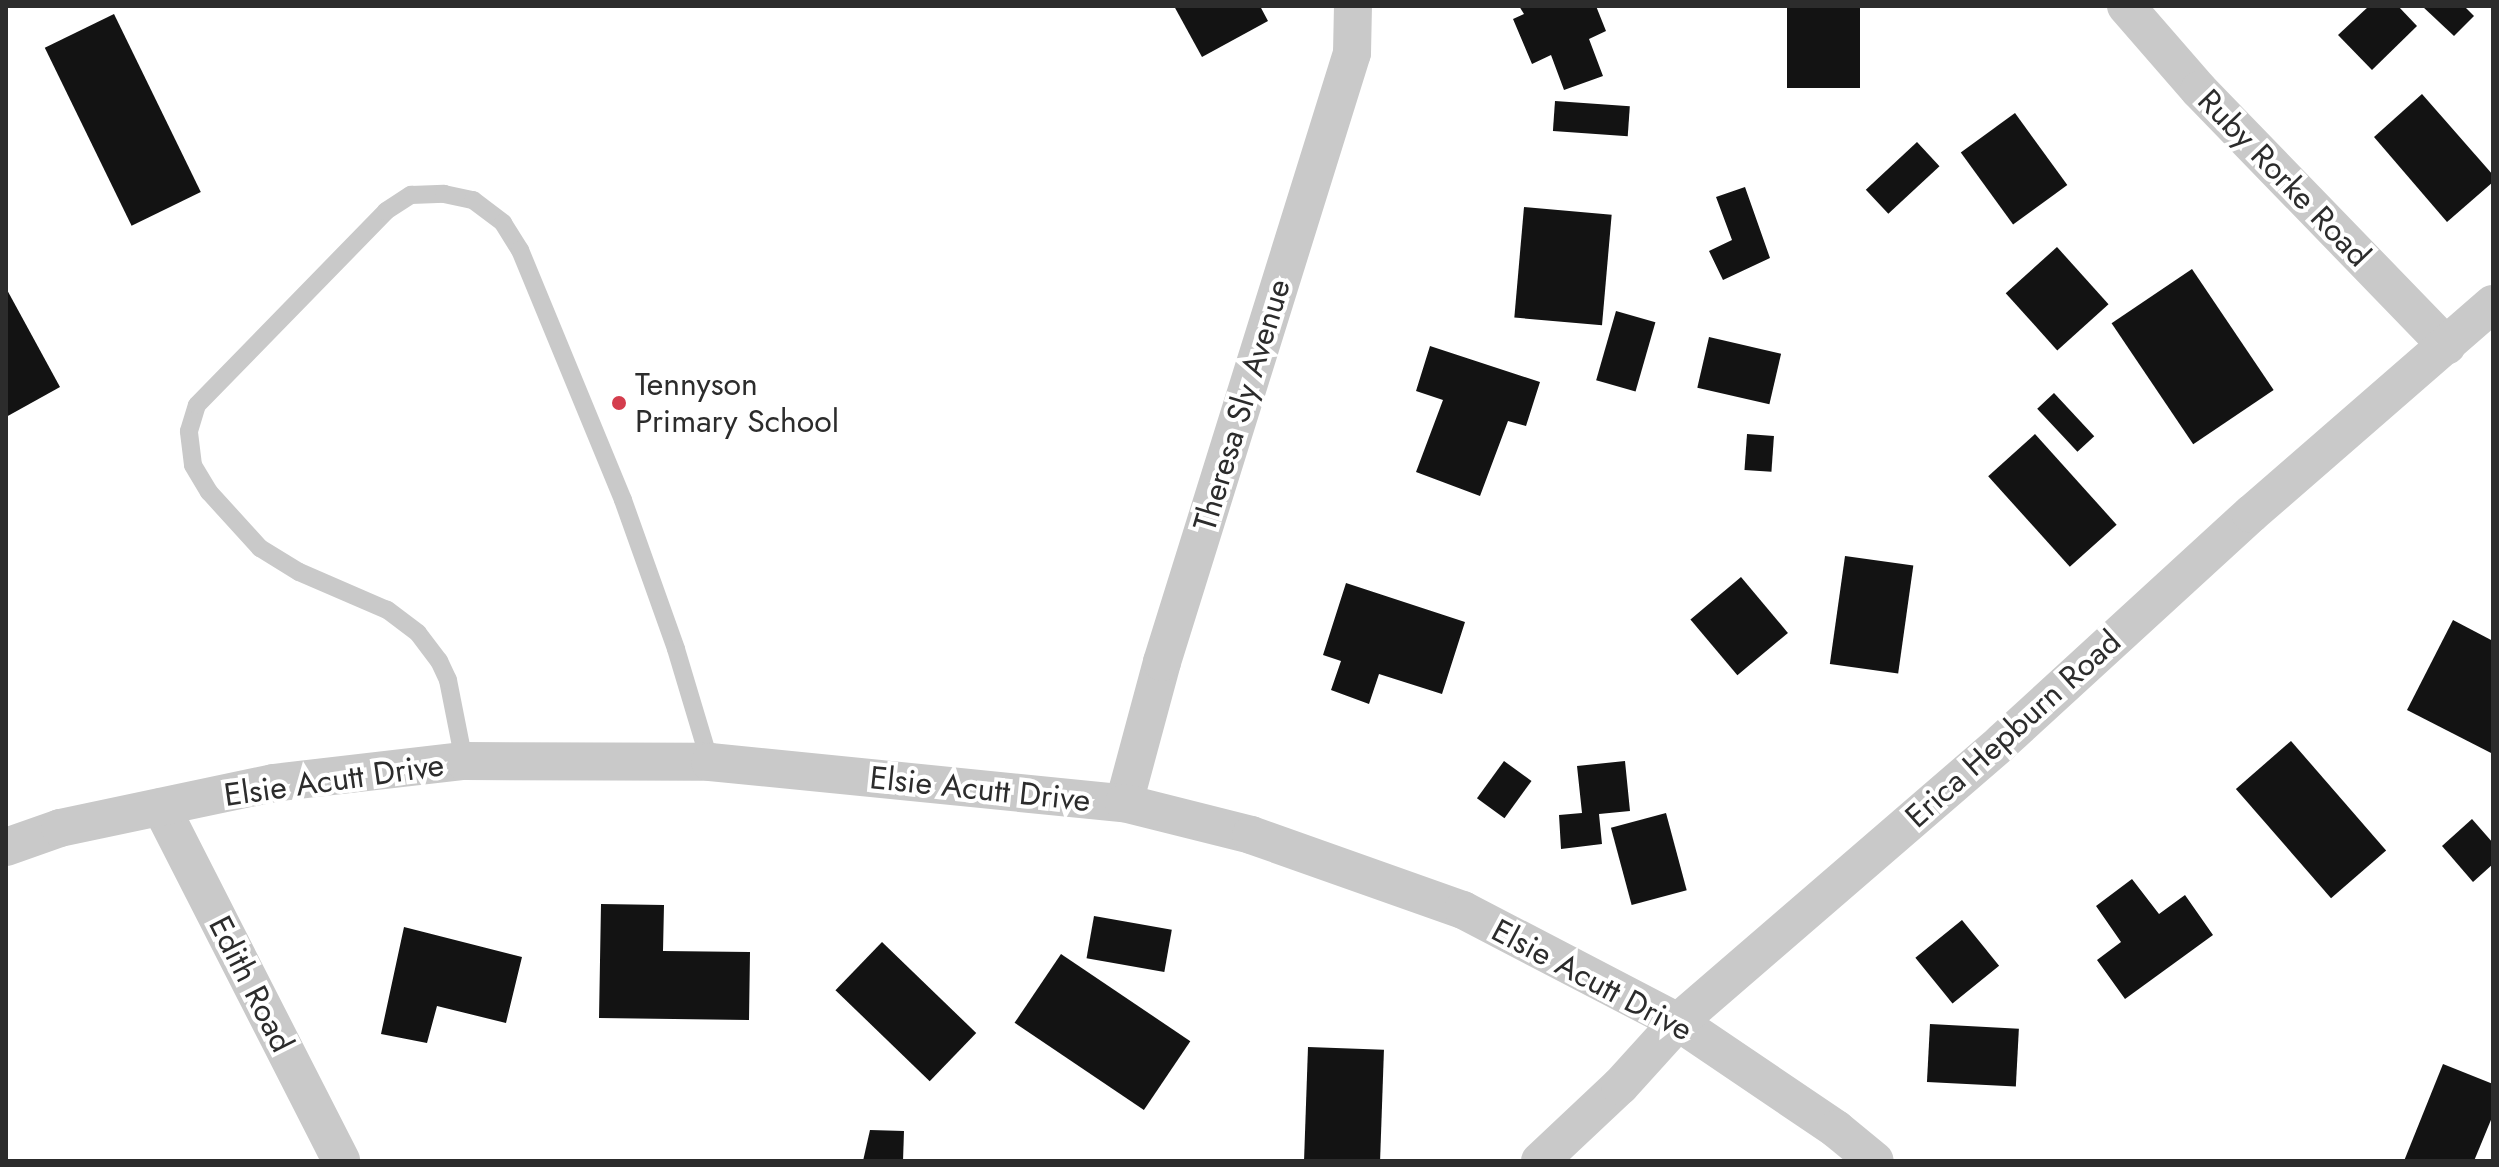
<!DOCTYPE html>
<style>
body{margin:0}
#map{position:relative;width:2499px;height:1167px;overflow:hidden;background:#fff;font-family:Jost,sans-serif}
div>[style]{position:absolute}
[style*='--x']{left:calc(var(--x)*1px);top:calc(var(--y)*1px);width:calc(var(--w)*1px);rotate:calc(var(--a)*1deg)}
.building>*{inset:0;background:#131313;transform-origin:0 0}
.service>*{height:18px;margin:-9px;padding:0 9px;transform-origin:9px;border-radius:9px;background:#c9c9c9}
.minor>*{height:38px;margin:-19px;padding:0 19px;transform-origin:19px;border-radius:19px;background:#c9c9c9}
.dots>*{width:22px;height:22px;translate:-50% -50%;box-sizing:border-box;border:4px solid #fff;border-radius:50%}
span{translate:-50% -50%;white-space:nowrap;text-align:center;line-height:1.15;-webkit-text-stroke:8px #fff;paint-order:stroke}
.street-label{font-size:32px;color:#2c2c2c}
.poi-label{font-size:32px;color:#2c2c2c}
.left{translate:0 -50%;text-align:left}
.frame{position:absolute;inset:0;border:8px solid #2c2c2c;pointer-events:none}
</style>
<div id="map">
<div class="building">
<i style="clip-path:polygon(1174px 6px,1260px 6px,1268px 21px,1202px 57px)"></i>
<i style="clip-path:polygon(1519px 6px,1596px 6px,1606px 31px,1589px 39px,1603px 76px,1564px 90px,1551px 55px,1532px 64px,1513px 19px,1524px 14px)"></i>
<i style="left:1787px;top:6px;width:73px;height:82px"></i>
<i style="clip-path:polygon(2369px 6px,2398px 6px,2417px 26px,2372px 70px,2338px 35px)"></i>
<i style="clip-path:polygon(2422px 6px,2464px 6px,2474px 16px,2454px 36px)"></i>
<i style="left:114px;top:14px;width:198px;height:77px;rotate:64deg"></i>
<i style="clip-path:polygon(2422px 94px,2493px 175px,2493px 182px,2447px 222px,2374px 137px)"></i>
<i style="left:1555px;top:101px;width:75px;height:30px;rotate:4deg"></i>
<i style="left:2015px;top:113px;width:89px;height:67px;rotate:54deg"></i>
<i style="left:1917px;top:142px;width:33px;height:70px;rotate:47deg"></i>
<i style="clip-path:polygon(1745px 187px,1770px 258px,1723px 280px,1709px 251px,1732px 240px,1716px 197px)"></i>
<i style="left:1524px;top:207px;width:88px;height:111px;rotate:5deg"></i>
<i style="left:2057px;top:247px;width:77px;height:69px;rotate:48deg"></i>
<i style="left:2192px;top:269px;width:146px;height:97px;rotate:56deg"></i>
<i style="clip-path:polygon(6px 288px,60px 387px,6px 417px)"></i>
<i style="left:1616px;top:311px;width:41px;height:72px;rotate:16deg"></i>
<i style="left:1709px;top:337px;width:74px;height:52px;rotate:13deg"></i>
<i style="clip-path:polygon(1430px 346px,1540px 382px,1526px 426px,1508px 421px,1480px 496px,1416px 472px,1443px 400px,1416px 391px)"></i>
<i style="left:2054px;top:393px;width:59px;height:23px;rotate:47deg"></i>
<i style="left:1747px;top:434px;width:27px;height:36px;rotate:4deg"></i>
<i style="left:2035px;top:434px;width:122px;height:63px;rotate:48deg"></i>
<i style="left:1845px;top:556px;width:69px;height:109px;rotate:8deg"></i>
<i style="left:1741px;top:577px;width:73px;height:66px;rotate:50deg"></i>
<i style="clip-path:polygon(1346px 583px,1465px 622px,1442px 694px,1379px 674px,1369px 704px,1331px 690px,1341px 661px,1323px 655px)"></i>
<i style="clip-path:polygon(2453px 620px,2493px 641px,2493px 754px,2407px 710px)"></i>
<i style="left:2291px;top:741px;width:145px;height:73px;rotate:49deg"></i>
<i style="left:1504px;top:761px;width:34px;height:46px;rotate:36deg"></i>
<i style="clip-path:polygon(1625px 761px,1630px 811px,1599px 814px,1602px 844px,1561px 849px,1559px 815px,1582px 813px,1577px 766px)"></i>
<i style="left:1666px;top:813px;width:80px;height:57px;rotate:75deg"></i>
<i style="clip-path:polygon(2472px 819px,2493px 843px,2493px 864px,2473px 882px,2442px 846px)"></i>
<i style="clip-path:polygon(2132px 879px,2159px 914px,2185px 895px,2213px 935px,2125px 999px,2097px 960px,2121px 942px,2096px 906px)"></i>
<i style="clip-path:polygon(601px 904px,664px 905px,663px 951px,750px 952px,749px 1020px,599px 1018px)"></i>
<i style="left:1094px;top:916px;width:79px;height:43px;rotate:10deg"></i>
<i style="left:1962px;top:920px;width:59px;height:60px;rotate:51deg"></i>
<i style="clip-path:polygon(404px 927px,522px 957px,506px 1023px,437px 1006px,427px 1043px,381px 1034px)"></i>
<i style="left:882px;top:942px;width:131px;height:67px;rotate:44deg"></i>
<i style="left:1061px;top:954px;width:156px;height:83px;rotate:34deg"></i>
<i style="left:1930px;top:1024px;width:89px;height:58px;rotate:3deg"></i>
<i style="left:1308px;top:1047px;width:76px;height:114px;rotate:2deg"></i>
<i style="clip-path:polygon(2443px 1064px,2493px 1084px,2493px 1115px,2474px 1161px,2404px 1161px)"></i>
<i style="clip-path:polygon(870px 1130px,904px 1131px,903px 1161px,863px 1161px)"></i>
</div>
<div class="service">
<i style="--x:464;--y:761;--w:83;--a:-101.2"></i>
<i style="--x:448;--y:680;--w:21;--a:-115"></i>
<i style="--x:439;--y:661;--w:35;--a:-127"></i>
<i style="--x:418;--y:633;--w:39;--a:-143"></i>
<i style="--x:387;--y:610;--w:96;--a:-156.6"></i>
<i style="--x:299;--y:572;--w:46;--a:-148.4"></i>
<i style="--x:260;--y:548;--w:76;--a:-132.3"></i>
<i style="--x:209;--y:492;--w:31;--a:-121"></i>
<i style="--x:193;--y:465;--w:34;--a:-97"></i>
<i style="--x:189;--y:431;--w:27;--a:-73"></i>
<i style="--x:197;--y:405;--w:271;--a:-45.7"></i>
<i style="--x:386;--y:211;--w:30;--a:-33"></i>
<i style="--x:411;--y:195;--w:33;--a:-2"></i>
<i style="--x:444;--y:194;--w:30;--a:12"></i>
<i style="--x:473;--y:200;--w:38;--a:37"></i>
<i style="--x:503;--y:223;--w:32;--a:58"></i>
<i style="--x:520;--y:250;--w:270;--a:67.6"></i>
<i style="--x:623;--y:500;--w:158;--a:70.4"></i>
<i style="--x:676;--y:649;--w:118;--a:73.3"></i>
</div>
<div class="minor">
<i style="--x:2126;--y:6;--w:111;--a:49"></i>
<i style="--x:2199;--y:90;--w:356;--a:45.9"></i>
<i style="--x:1124;--y:803;--w:146;--a:-74.9"></i>
<i style="--x:1162;--y:662;--w:638;--a:-72.67"></i>
<i style="--x:1352;--y:53;--w:47;--a:-88.8"></i>
<i style="--x:161;--y:807;--w:397;--a:63"></i>
<i style="--x:6;--y:847;--w:57;--a:-19.4"></i>
<i style="--x:60;--y:828;--w:218;--a:-11.9"></i>
<i style="--x:273;--y:783;--w:192;--a:-6.6"></i>
<i style="--x:464;--y:761;--w:246;--a:0.2"></i>
<i style="--x:710;--y:762;--w:416;--a:5.7"></i>
<i style="--x:1124;--y:803;--w:131;--a:14.1"></i>
<i style="--x:1251;--y:835;--w:225;--a:19.5"></i>
<i style="--x:1463;--y:910;--w:242;--a:27.5"></i>
<i style="--x:1678;--y:1022;--w:191;--a:34.1"></i>
<i style="--x:1836;--y:1129;--w:50;--a:39.4"></i>
<i style="--x:1540;--y:1161;--w:110;--a:-43.2"></i>
<i style="--x:1620;--y:1086;--w:86;--a:-47.8"></i>
<i style="--x:1678;--y:1022;--w:428;--a:-40.8"></i>
<i style="--x:2002;--y:742;--w:338;--a:-42.5"></i>
<i style="--x:2251;--y:514;--w:320;--a:-41"></i>
</div>
<div class="dots">
<i style="left:619px;top:403px;background:#d43d4d"></i>
</div>
<div class="street-label">
<span style="left:2284px;top:178px;rotate:46deg">Ruby Rorke Road</span>
<span style="left:1242px;top:405px;rotate:-73deg">Theresa Sly Avenue</span>
<span style="left:2013px;top:729px;rotate:-42deg">Erica Hepburn Road</span>
<span style="left:334px;top:780px;rotate:-8deg">Elsie Acutt Drive</span>
<span style="left:980px;top:789px;rotate:6deg">Elsie Acutt Drive</span>
<span style="left:1592px;top:980px;rotate:28deg">Elsie Acutt Drive</span>
<span style="left:251px;top:984px;rotate:63deg">Edith Road</span>
</div>
<div class="poi-label">
<span class="left" style="left:635px;top:403px">Tennyson<br>Primary School</span>
</div>
<div class="frame"></div>
</div>
